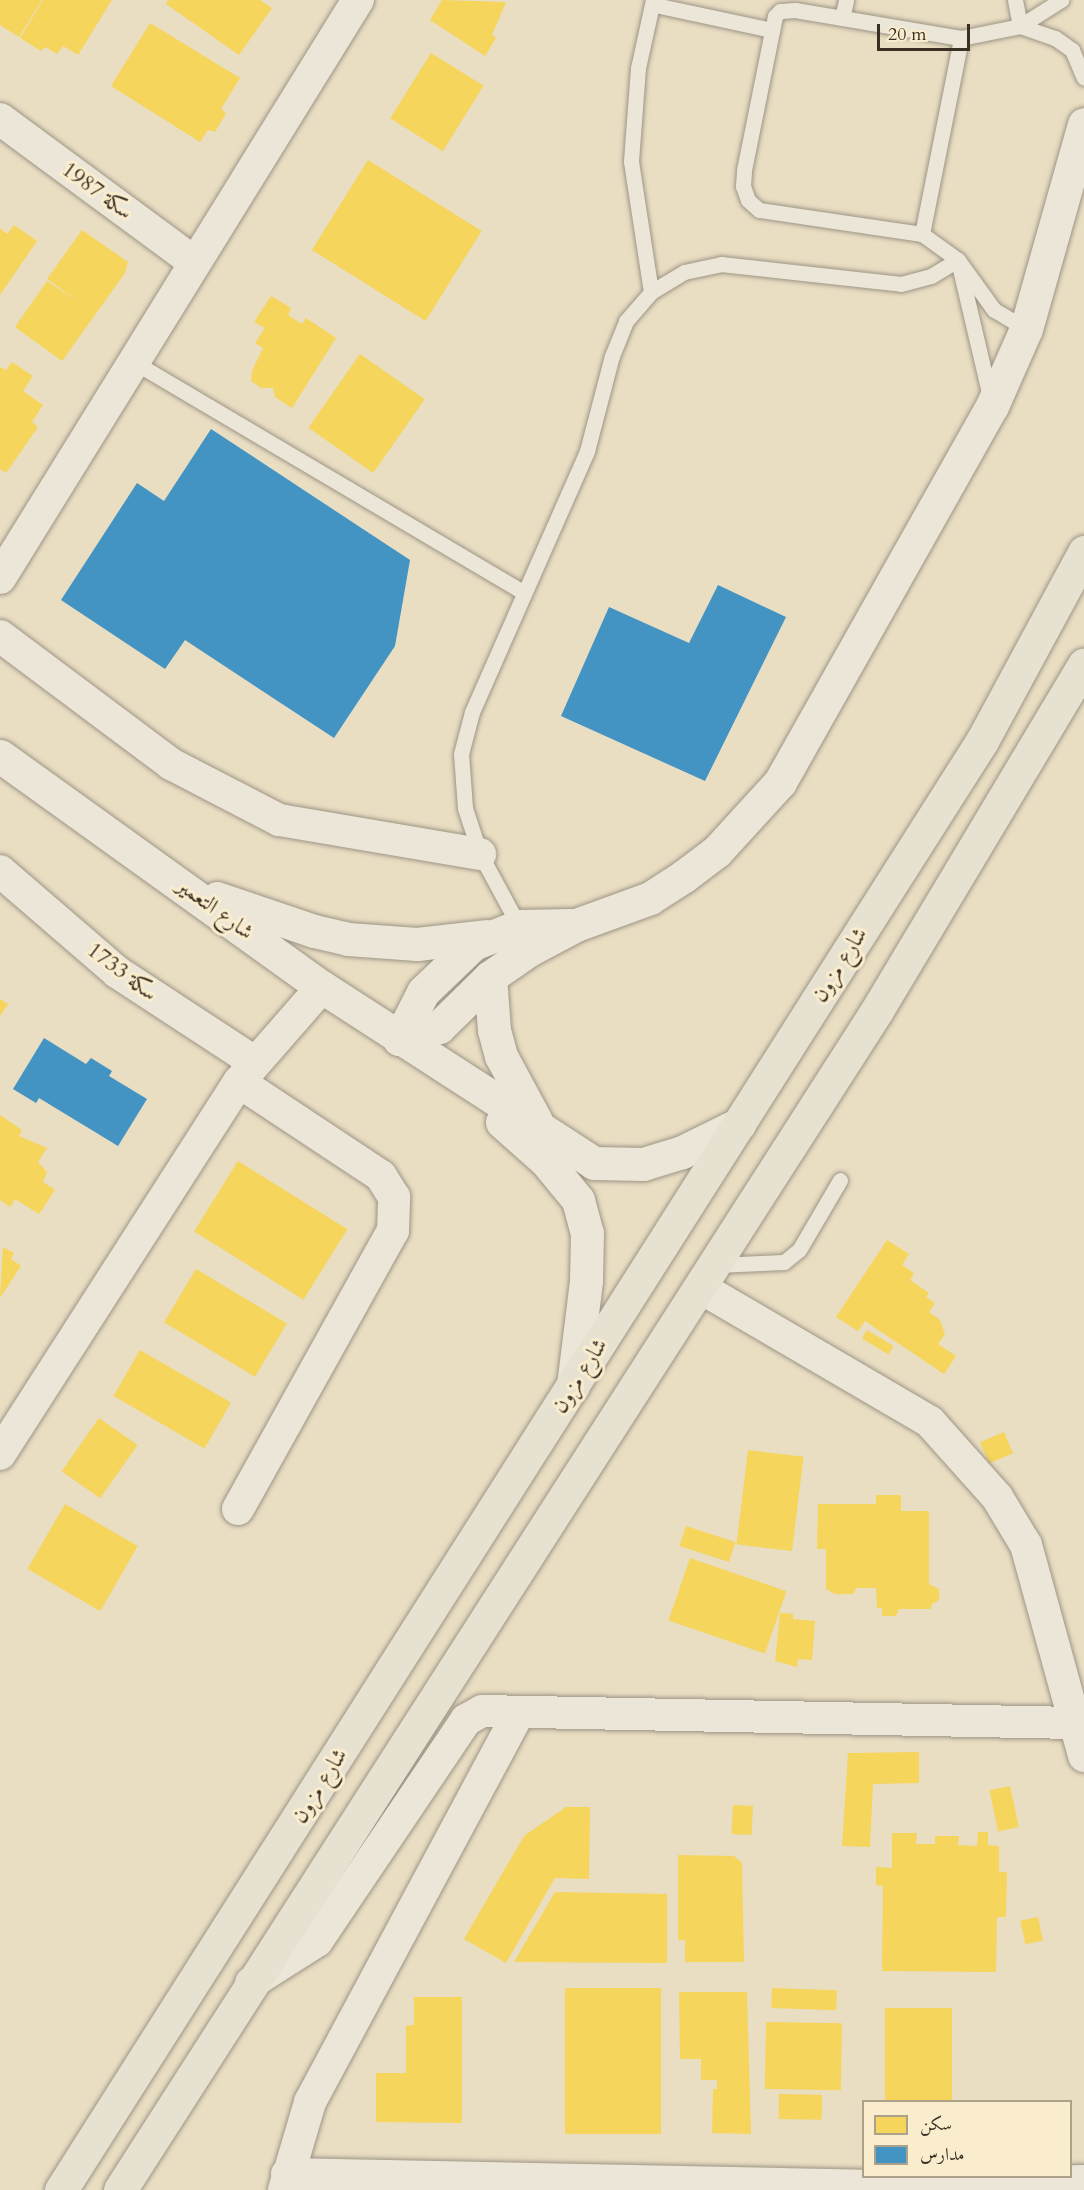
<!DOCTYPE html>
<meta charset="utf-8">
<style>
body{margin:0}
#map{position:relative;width:1084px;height:2190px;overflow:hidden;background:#e9ddc2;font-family:Cardo,Amiri,serif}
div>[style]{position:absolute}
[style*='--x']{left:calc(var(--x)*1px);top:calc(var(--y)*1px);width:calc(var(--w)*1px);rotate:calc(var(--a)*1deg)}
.homes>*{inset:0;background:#f6d55c;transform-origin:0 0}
.schools>*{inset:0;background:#4393c3}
.roads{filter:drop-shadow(0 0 2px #9d9585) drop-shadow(0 0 2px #9d9585)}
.service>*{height:15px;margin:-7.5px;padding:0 7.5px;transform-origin:7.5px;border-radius:7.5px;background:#ece6d8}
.minor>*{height:32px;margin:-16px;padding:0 16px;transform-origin:16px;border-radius:16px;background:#ece6d8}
.tertiary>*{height:33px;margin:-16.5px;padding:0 16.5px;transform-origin:16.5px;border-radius:16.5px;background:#ece6d8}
.secondary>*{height:33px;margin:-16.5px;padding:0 16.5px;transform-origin:16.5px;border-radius:16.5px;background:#ece6d8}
.primary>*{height:33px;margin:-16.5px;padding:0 16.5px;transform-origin:16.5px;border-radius:16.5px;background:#e7e1d2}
span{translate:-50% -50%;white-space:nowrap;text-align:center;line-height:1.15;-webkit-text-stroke:6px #faedce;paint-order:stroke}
.street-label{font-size:22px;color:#3b2f24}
.legend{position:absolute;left:862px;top:2100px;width:210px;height:78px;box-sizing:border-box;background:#faedce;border:2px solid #aea18a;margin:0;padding:8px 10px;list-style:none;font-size:18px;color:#3b2f24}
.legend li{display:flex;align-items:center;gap:12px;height:30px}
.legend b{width:30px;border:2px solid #aea18a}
.scale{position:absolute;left:877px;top:24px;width:93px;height:27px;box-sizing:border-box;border:3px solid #3b2f24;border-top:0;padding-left:8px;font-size:18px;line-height:21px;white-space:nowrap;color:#3b2f24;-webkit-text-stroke:4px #faedce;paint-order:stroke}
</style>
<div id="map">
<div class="homes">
<i style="clip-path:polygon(0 0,42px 0,19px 37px,0 25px)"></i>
<i style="clip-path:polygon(43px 0,112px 0,78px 55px,63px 46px,57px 54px,45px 47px,41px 51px,20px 38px)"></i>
<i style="clip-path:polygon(168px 0,260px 0,272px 8px,239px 55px,166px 4px)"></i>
<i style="clip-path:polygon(442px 0,506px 2px,492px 35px,496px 38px,485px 56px,430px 20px)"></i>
<i style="clip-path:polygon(150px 23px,240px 78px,221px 109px,226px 113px,215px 132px,208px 130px,200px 142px,111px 86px)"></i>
<i style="left:431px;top:53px;width:62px;height:77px;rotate:32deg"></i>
<i style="left:368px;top:160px;width:134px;height:106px;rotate:32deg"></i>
<i style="clip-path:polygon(14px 225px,37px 241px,0 295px,0 228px,7px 234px)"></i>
<i style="clip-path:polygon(82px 230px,128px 262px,125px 273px,62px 361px,15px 327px,47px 281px,79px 302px,47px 279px)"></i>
<i style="clip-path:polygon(271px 296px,291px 308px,288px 315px,302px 324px,306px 318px,336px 338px,292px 408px,275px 397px,273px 388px,261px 388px,251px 381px,252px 371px,263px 348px,255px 343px,265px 328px,254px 322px)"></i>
<i style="left:360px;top:354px;width:79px;height:90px;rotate:35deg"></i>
<i style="clip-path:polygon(12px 362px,33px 376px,23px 391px,43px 405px,32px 422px,38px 427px,6px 473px,0 469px,0 367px,6px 370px)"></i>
<i style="clip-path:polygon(0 999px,8px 1004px,0 1016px)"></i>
<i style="clip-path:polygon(0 1115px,22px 1130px,19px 1136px,47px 1148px,38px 1162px,47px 1172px,43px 1182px,55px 1190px,39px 1214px,15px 1199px,10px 1207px,0 1200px)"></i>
<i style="left:238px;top:1161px;width:129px;height:83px;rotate:32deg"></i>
<i style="clip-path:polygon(887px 1240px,909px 1254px,902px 1265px,914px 1273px,910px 1280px,929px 1293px,926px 1297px,935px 1303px,929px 1312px,940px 1320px,945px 1334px,938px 1344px,956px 1356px,944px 1374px,865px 1321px,858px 1331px,836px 1317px)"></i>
<i style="clip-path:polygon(3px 1247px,14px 1253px,11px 1259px,21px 1266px,0 1298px)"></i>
<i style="left:196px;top:1269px;width:106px;height:62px;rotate:31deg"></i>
<i style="left:867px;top:1330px;width:31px;height:10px;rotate:31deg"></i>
<i style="left:140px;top:1350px;width:105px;height:53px;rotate:30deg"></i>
<i style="left:99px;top:1418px;width:47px;height:65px;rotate:35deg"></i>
<i style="left:1004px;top:1432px;width:23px;height:26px;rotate:67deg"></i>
<i style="left:748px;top:1450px;width:56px;height:95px;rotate:7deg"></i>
<i style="clip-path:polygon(876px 1495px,901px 1495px,901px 1511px,929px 1511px,929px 1584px,939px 1589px,939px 1600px,932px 1604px,931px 1609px,899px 1609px,896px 1616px,882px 1616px,882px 1608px,877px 1608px,876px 1588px,856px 1588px,853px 1594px,835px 1594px,826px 1589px,826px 1549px,817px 1549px,818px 1504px,876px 1504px)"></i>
<i style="left:65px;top:1504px;width:84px;height:75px;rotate:30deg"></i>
<i style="left:686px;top:1526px;width:52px;height:21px;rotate:18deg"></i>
<i style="left:690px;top:1558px;width:102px;height:66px;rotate:19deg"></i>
<i style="clip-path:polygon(780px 1613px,793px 1614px,793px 1619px,815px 1621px,812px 1660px,798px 1659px,797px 1667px,775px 1661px)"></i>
<i style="clip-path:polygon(919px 1752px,919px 1783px,873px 1784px,870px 1847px,842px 1846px,848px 1753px)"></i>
<i style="left:1010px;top:1786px;width:42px;height:21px;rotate:78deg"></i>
<i style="left:733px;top:1805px;width:20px;height:29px;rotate:3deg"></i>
<i style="clip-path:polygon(566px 1807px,590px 1807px,589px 1879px,555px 1878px,506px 1963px,464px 1939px,524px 1836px)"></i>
<i style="clip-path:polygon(978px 1832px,988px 1832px,988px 1845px,999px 1846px,999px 1872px,1007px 1872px,1006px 1917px,997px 1917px,996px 1972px,882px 1971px,883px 1886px,876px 1885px,876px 1867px,892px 1868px,892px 1833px,917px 1833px,916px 1844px,935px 1844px,935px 1836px,959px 1836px,958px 1845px,977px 1846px)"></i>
<i style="clip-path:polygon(678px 1855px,734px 1856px,742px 1863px,744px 1962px,685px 1962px,685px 1940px,678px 1940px)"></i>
<i style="clip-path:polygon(555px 1892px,667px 1894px,667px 1963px,514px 1962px)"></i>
<i style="left:1038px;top:1917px;width:24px;height:18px;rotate:78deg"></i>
<i style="left:565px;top:1988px;width:96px;height:146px"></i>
<i style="left:772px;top:1988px;width:65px;height:20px;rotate:2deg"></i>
<i style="clip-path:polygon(679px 1992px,747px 1992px,751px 2134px,712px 2133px,713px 2089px,717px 2089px,717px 2080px,701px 2080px,701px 2059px,680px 2059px)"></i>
<i style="clip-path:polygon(414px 1997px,462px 1997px,462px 2123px,376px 2122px,376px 2073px,406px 2073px,406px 2026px,414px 2025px)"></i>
<i style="left:885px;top:2008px;width:67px;height:94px"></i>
<i style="left:766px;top:2022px;width:76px;height:67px;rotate:1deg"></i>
<i style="left:779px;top:2094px;width:43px;height:25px;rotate:1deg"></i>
</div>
<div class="schools">
<i style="clip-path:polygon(211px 429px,410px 560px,395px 646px,334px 738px,185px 640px,165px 669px,61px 600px,137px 483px,164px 501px)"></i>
<i style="clip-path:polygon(718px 585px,786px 617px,705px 781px,561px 716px,609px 607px,689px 643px)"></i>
<i style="clip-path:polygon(44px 1038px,86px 1064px,91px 1058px,112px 1071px,109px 1076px,147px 1099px,118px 1146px,39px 1098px,36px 1103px,13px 1089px)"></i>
</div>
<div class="roads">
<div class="service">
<i style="--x:1015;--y:0;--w:26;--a:79"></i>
<i style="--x:655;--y:5;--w:120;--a:12.1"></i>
<i style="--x:842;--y:18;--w:18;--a:-77"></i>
<i style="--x:1020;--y:26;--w:37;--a:19"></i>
<i style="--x:1055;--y:38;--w:21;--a:35"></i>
<i style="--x:1072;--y:50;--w:30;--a:67"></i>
<i style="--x:922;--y:234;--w:200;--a:-78.7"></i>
<i style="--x:960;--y:269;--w:131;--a:76.8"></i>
<i style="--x:651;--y:292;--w:133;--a:-98.7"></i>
<i style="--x:631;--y:161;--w:93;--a:-85.7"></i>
<i style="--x:638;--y:68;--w:70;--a:-77.6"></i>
<i style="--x:1026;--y:329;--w:37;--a:-149"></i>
<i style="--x:994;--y:310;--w:62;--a:-125.8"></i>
<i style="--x:958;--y:260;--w:44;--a:-144.2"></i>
<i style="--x:922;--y:234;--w:165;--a:-171.6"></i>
<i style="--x:759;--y:210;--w:15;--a:-138"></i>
<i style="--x:748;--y:200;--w:15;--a:-110"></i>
<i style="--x:743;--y:186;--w:16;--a:-86"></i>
<i style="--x:744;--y:170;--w:157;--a:-78.6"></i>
<i style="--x:775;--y:16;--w:7;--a:-45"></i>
<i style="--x:780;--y:11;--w:15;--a:-4"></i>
<i style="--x:795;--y:10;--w:168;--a:9.6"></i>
<i style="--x:961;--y:38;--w:60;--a:-11.5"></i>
<i style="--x:1020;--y:26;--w:49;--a:-32.4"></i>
<i style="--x:134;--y:362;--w:453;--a:30.6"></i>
<i style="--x:519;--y:926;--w:82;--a:-118.4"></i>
<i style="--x:480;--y:854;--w:48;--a:-108.1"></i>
<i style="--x:465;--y:808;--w:54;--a:-94.2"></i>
<i style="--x:461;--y:754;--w:43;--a:-75.3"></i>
<i style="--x:472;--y:712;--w:285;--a:-66.2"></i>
<i style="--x:587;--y:451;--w:98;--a:-75.3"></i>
<i style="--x:612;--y:356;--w:38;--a:-68"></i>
<i style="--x:626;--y:321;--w:38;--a:-49"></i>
<i style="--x:651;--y:292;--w:39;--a:-31"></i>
<i style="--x:684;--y:272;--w:38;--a:-12"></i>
<i style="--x:721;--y:264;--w:181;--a:6.3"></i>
<i style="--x:901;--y:284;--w:31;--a:-15"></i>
<i style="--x:931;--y:276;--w:31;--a:-31"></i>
<i style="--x:716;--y:1265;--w:68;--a:-2.5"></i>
<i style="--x:784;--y:1262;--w:19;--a:-39"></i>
<i style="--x:799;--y:1250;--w:81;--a:-59.6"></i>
</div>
<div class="minor">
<i style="--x:0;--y:119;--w:242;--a:36.4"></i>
<i style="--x:0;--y:578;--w:680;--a:-58.23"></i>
<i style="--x:0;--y:636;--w:214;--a:36.8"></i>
<i style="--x:171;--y:764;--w:122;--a:27.4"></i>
<i style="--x:279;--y:820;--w:204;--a:9.6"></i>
<i style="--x:0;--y:871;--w:155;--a:40.8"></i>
<i style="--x:117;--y:972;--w:163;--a:33.2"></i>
<i style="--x:701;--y:1288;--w:265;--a:30.3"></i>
<i style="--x:930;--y:1422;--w:101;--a:48.2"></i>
<i style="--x:997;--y:1497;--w:56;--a:58.9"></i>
<i style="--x:1026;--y:1545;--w:219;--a:74.6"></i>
<i style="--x:0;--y:1454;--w:442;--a:-57.3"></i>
<i style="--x:239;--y:1082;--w:126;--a:-48.9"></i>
<i style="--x:238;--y:1509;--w:318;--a:-60.9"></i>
<i style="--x:393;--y:1231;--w:34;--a:-88"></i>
<i style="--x:394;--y:1197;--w:25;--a:-122"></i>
<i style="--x:381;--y:1176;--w:170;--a:-146.5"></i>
<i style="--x:251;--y:1983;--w:78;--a:-32.5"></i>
<i style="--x:317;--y:1941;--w:267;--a:-56"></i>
<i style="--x:466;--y:1720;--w:18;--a:-29"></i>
<i style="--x:482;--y:1711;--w:594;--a:1.16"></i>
<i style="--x:287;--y:2174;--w:590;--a:1.17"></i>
<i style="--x:877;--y:2186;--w:207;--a:-1.4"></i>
<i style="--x:284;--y:2190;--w:92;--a:-73.5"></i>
<i style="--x:310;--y:2102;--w:440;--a:-61.8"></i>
</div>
<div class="tertiary">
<i style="--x:399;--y:1039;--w:42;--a:-16.7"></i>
<i style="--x:439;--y:1027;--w:71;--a:-44.4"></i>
<i style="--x:490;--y:977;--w:47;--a:-34.7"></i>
<i style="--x:529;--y:950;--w:53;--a:-28"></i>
<i style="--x:576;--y:925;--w:79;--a:-20"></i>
<i style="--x:650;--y:898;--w:40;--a:-32.9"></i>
<i style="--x:684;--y:876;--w:41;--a:-37.1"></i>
<i style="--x:717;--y:851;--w:93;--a:-47.6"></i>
<i style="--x:780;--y:782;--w:432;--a:-60.6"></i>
<i style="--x:992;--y:406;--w:84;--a:-66.2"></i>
<i style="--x:1026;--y:329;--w:213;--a:-74.2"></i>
<i style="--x:399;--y:1039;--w:53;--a:-62.9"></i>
<i style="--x:423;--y:992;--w:69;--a:-43.8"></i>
<i style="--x:473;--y:944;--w:49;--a:-21.4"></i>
<i style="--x:519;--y:926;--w:52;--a:-1.1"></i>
</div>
<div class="secondary">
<i style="--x:0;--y:756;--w:396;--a:35.7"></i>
<i style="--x:322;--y:987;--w:324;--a:32.9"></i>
<i style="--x:594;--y:1163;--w:49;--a:1.2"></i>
<i style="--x:643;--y:1164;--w:41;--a:-17.1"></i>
<i style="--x:682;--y:1152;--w:64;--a:-26.2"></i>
<i style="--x:217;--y:898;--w:102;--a:18.8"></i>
<i style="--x:314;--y:931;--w:35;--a:13"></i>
<i style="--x:348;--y:939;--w:69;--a:4.1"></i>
<i style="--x:417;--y:944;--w:69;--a:-6.6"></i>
<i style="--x:490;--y:977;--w:53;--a:85.7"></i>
<i style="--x:494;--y:1030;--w:27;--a:75"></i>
<i style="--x:501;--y:1056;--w:74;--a:61.7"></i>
<i style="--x:502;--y:1122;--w:59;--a:41.6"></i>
<i style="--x:546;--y:1161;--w:50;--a:50.6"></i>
<i style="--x:578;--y:1200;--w:34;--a:75"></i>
<i style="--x:587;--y:1233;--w:48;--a:91.2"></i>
<i style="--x:586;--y:1281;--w:106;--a:97.1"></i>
</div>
<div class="primary">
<i style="--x:61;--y:2190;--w:1717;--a:-57.56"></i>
<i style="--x:982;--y:741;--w:215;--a:-61.6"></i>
<i style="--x:120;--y:2190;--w:1400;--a:-57.31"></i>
<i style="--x:876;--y:1012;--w:405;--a:-59.1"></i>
</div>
</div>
<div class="street-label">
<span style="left:97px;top:191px;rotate:36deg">سكة 1987</span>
<span style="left:215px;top:909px;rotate:36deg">شارع التعمير</span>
<span style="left:840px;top:965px;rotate:-58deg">شارع مزون</span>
<span style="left:122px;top:972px;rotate:37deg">سكة 1733</span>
<span style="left:580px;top:1376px;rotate:-58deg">شارع مزون</span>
<span style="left:320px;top:1786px;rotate:-58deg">شارع مزون</span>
</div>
<ul class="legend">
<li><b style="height:16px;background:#f6d55c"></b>سكن</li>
<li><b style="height:16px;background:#4393c3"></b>مدارس</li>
</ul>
<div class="scale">20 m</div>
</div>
